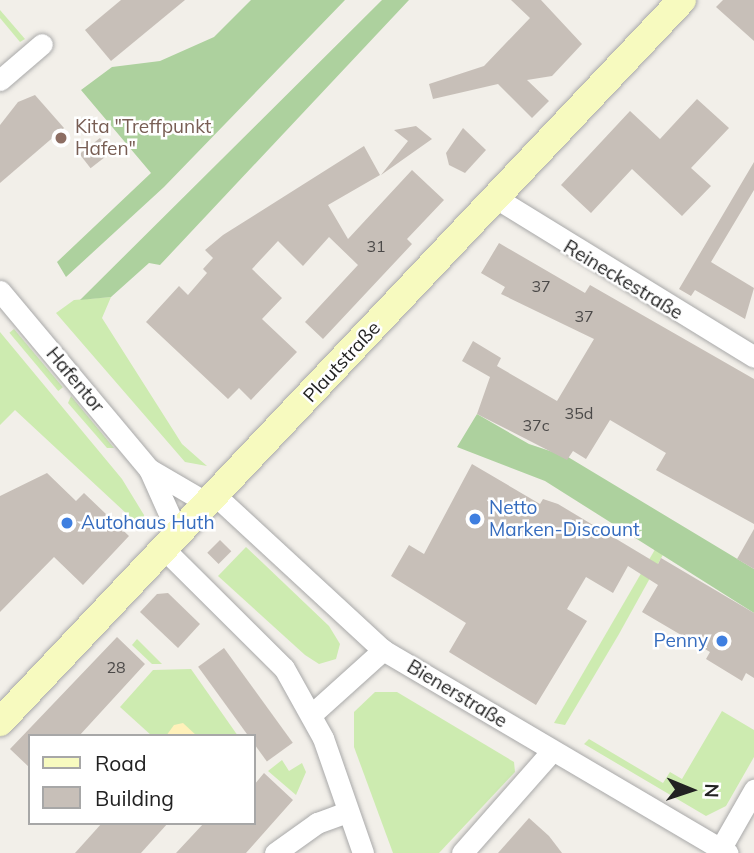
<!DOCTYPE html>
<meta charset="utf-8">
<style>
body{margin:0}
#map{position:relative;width:754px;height:853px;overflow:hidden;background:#f2efe9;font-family:Mulish,sans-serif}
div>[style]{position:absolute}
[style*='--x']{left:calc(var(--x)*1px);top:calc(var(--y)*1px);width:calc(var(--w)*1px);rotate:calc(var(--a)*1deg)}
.grass>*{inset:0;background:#cdebb0;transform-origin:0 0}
.forest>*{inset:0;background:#add19e}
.sand>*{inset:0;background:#fff1ba}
.building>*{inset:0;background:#c7bfb8;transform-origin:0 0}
.roads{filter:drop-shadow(0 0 2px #a9a9a9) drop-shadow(0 0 2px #a9a9a9)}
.street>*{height:21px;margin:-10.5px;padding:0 10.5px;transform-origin:10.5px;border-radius:10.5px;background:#fff}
.secondary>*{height:28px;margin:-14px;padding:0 14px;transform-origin:14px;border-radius:14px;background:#f7fabf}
.dots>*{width:19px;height:19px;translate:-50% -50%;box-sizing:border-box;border:4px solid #fff;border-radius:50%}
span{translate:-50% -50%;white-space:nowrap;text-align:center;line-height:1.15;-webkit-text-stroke:5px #fff;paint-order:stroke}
.number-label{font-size:16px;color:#4b4948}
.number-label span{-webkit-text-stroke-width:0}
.education-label{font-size:19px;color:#785e54}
.left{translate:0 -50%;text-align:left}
.street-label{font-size:19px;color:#222}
.shop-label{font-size:19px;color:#366cbe}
.right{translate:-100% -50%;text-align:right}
.legend{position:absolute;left:28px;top:734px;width:228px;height:91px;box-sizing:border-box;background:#fff;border:2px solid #a7a7a7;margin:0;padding:9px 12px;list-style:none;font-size:21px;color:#222}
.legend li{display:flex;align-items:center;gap:14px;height:35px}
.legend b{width:35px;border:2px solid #a7a7a7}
.north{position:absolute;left:656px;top:755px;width:70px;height:70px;-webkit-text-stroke:5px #fff;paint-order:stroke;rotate:92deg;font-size:19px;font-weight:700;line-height:28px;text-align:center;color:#222}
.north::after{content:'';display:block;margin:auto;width:24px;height:32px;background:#222;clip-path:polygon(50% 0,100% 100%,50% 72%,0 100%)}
</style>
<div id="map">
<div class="grass">
<i style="clip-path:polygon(0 10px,25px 39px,20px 42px,0 18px)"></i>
<i style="clip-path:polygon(111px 297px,102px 318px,182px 444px,207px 466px,185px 462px,56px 313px,74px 300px)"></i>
<i style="left:14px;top:329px;width:76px;height:6px;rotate:50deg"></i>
<i style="clip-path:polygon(0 332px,122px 479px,144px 515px,142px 528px,15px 410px,0 425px)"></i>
<i style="clip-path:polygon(71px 396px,114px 448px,107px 448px,68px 403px)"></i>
<i style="clip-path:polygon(657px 546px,665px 551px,619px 634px,565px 725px,554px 723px)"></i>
<i style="clip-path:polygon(246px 547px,329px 626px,340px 644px,336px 659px,319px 664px,305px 655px,218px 576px)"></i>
<i style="clip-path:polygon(137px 639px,162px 664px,152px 664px,132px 645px)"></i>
<i style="clip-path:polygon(191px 669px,238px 736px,152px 736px,120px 707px,153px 670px)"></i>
<i style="clip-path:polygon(375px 692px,397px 692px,514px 762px,515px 772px,439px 853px,393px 853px,354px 747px,354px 712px)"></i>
<i style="clip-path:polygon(722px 711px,754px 730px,754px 757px,726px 806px,706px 816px,584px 744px,589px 739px,663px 783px,670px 772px,682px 779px)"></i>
<i style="clip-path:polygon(282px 760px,289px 771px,302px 763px,306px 772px,296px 795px,268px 771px)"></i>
</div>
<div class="forest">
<i style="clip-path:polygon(251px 0,345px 0,164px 187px,66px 277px,57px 262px,151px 173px,81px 90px,112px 67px,160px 61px,214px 37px)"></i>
<i style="clip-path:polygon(382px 0,409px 0,160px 265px,149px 263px,111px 297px,80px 300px)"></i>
<i style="clip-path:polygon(477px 414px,529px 444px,568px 457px,754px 569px,754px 613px,545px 481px,457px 447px)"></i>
</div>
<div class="sand">
<i style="clip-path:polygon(183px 723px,197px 736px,166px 736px,174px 725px)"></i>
</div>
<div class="building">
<i style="clip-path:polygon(121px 0,185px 0,111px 61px,85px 30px)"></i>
<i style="clip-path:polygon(511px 0,541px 0,582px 44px,552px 76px,527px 80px,549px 101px,532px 118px,498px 84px,433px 99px,429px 84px,484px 66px,530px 18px)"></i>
<i style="clip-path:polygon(723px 0,754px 0,754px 41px,716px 7px)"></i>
<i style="clip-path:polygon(35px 95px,64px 128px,0 183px,0 125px,18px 102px)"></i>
<i style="clip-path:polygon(697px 99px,729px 128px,691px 168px,711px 186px,682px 216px,632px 169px,591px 213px,561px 185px,630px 111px,660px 139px)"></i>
<i style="clip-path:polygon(416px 126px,432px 139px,381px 175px,408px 141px,394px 130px)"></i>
<i style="clip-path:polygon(463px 128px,486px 150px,465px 173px,449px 165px,446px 153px)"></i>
<i style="left:100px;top:138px;width:18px;height:26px;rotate:52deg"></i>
<i style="clip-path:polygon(364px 146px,380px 175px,328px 205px,348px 239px,412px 170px,444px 200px,407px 239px,412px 244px,323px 339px,305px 322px,358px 265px,329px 237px,303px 266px,278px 241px,252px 269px,282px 298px,262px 319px,297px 352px,251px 400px,239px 388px,228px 399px,146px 322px,179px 286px,188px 295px,207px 273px,203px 269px,213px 258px,205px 250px,223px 235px)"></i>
<i style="clip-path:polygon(754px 162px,754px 190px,711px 262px,754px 288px,745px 319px,695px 290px,691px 296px,679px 289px)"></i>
<i style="clip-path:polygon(499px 243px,585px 293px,590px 285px,754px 379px,754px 524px,656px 470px,666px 453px,610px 420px,586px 459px,573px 451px,567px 460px,477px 414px,490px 377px,462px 361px,473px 341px,501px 358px,497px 366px,557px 401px,594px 339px,501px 294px,505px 287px,481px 273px)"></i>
<i style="clip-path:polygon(472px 464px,540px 504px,543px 499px,558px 504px,658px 564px,661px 558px,754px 613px,754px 678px,746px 673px,742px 681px,706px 659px,710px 652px,642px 612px,658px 585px,628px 566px,613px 593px,586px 577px,567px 609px,587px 621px,536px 705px,449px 652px,466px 623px,391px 576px,409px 545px,424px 554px)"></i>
<i style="clip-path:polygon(47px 473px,76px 501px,84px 493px,129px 536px,83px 585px,54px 557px,0 612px,0 496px)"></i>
<i style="clip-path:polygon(754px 529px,754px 569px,737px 559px)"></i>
<i style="left:220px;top:540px;width:16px;height:18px;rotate:45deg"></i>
<i style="clip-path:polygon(168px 593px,200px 624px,178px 648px,140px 612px,157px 594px)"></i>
<i style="clip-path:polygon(117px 637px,145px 664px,79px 736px,30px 736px,30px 768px,10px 749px)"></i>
<i style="left:224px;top:648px;width:117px;height:32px;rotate:54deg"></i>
<i style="clip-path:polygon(264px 773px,293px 800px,246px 853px,176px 853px,204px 823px,254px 823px,254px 785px)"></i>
<i style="clip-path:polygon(529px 818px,549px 836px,562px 853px,498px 853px)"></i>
<i style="clip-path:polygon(102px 823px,168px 823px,141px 853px,75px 853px)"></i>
</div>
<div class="roads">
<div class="street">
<i style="--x:0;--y:80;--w:55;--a:-40.6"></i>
<i style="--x:496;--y:198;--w:303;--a:31.6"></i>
<i style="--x:0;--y:291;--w:232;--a:50.1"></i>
<i style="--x:149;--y:469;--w:73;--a:65.9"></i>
<i style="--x:149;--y:469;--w:69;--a:30.3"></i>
<i style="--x:216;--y:496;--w:227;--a:42.7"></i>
<i style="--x:383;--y:650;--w:400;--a:30.5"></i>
<i style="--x:166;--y:551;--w:166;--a:44.8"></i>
<i style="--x:284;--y:668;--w:80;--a:60.9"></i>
<i style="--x:323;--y:738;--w:122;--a:70.8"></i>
<i style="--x:312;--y:714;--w:96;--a:-42"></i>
<i style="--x:275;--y:853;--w:52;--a:-35.5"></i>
<i style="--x:317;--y:823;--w:33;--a:-20"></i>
<i style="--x:462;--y:853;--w:136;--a:-48.6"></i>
<i style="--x:718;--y:853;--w:73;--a:-60.3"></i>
</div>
<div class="secondary">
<i style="--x:0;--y:722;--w:993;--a:-46.63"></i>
</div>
</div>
<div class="dots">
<i style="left:61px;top:138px;background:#8d6e63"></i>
<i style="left:475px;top:519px;background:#3f7fe0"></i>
<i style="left:67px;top:523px;background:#3f7fe0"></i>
<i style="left:722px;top:641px;background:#3f7fe0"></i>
</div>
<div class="number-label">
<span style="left:376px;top:246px">31</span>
<span style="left:541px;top:286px">37</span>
<span style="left:584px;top:316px">37</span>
<span style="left:579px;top:413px">35d</span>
<span style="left:536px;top:425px">37c</span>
<span style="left:116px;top:667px">28</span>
</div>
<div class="education-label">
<span class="left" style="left:75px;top:138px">Kita "Treffpunkt<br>Hafen"</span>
</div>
<div class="street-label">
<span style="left:623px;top:280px;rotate:31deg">Reineckestraße</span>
<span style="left:342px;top:362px;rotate:-47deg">Plautstraße</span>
<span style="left:75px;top:380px;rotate:50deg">Hafentor</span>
<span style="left:457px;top:694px;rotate:31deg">Bienerstraße</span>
</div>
<div class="shop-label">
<span class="left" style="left:489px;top:519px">Netto<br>Marken-Discount</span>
<span class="left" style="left:81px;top:523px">Autohaus Huth</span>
<span class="right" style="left:708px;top:641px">Penny</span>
</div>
<ul class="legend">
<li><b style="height:9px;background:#f7fabf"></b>Road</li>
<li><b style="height:19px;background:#c7bfb8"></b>Building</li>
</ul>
<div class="north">N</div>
</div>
